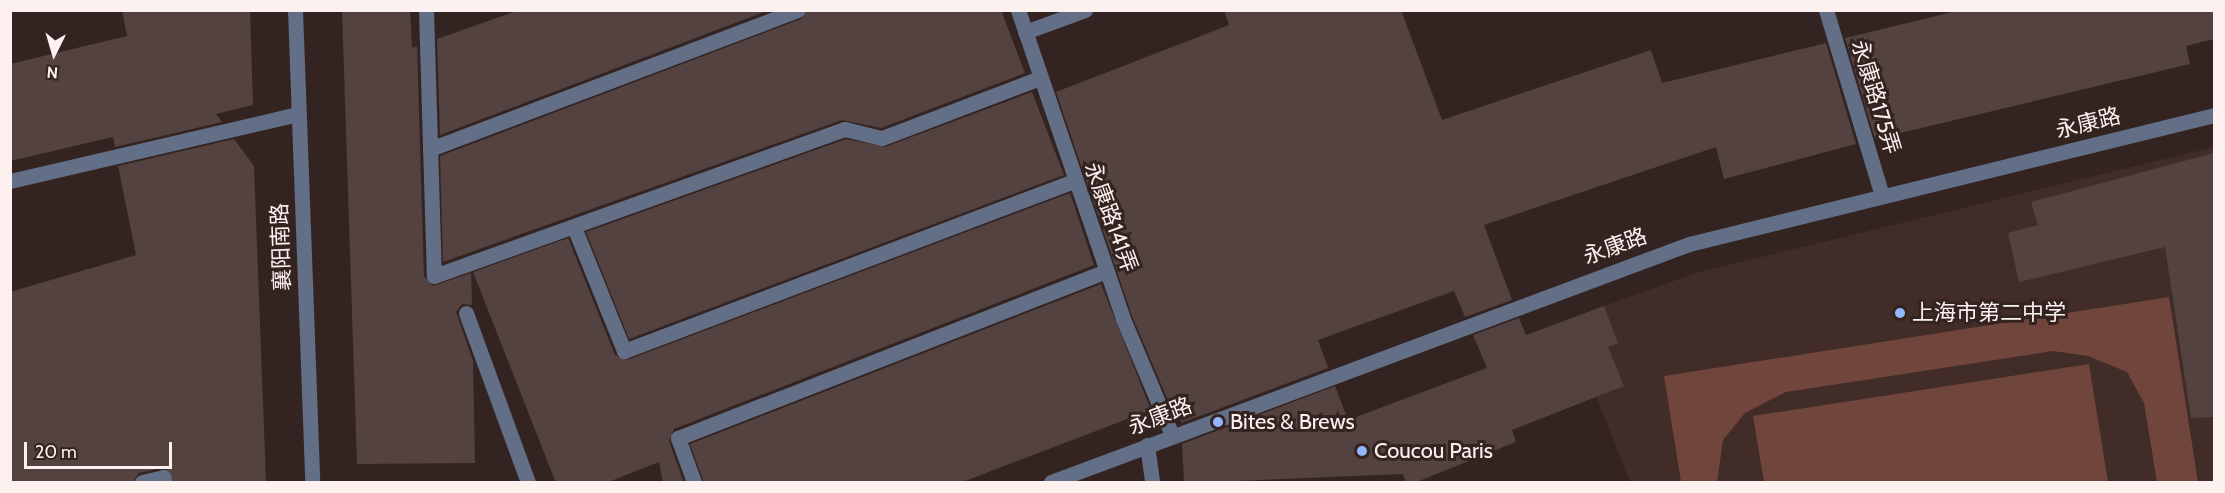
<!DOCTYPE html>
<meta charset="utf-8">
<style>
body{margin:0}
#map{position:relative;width:2225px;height:493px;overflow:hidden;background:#342421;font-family:Cabin,"Noto Sans SC",sans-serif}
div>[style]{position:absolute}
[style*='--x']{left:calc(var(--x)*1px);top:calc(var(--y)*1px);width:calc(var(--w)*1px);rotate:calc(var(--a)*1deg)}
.built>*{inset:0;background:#422c27}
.green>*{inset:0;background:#6f453c}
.building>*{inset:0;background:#53423f}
.service>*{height:15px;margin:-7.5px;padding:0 7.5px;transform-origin:7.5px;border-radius:7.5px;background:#636f86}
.minor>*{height:15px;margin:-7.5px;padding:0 7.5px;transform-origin:7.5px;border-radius:7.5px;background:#636f86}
.tertiary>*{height:15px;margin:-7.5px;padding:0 7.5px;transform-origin:7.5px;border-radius:7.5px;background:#636f86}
.dots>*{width:16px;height:16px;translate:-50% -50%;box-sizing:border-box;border:3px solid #342421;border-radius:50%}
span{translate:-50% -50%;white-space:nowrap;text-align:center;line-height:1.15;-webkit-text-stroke:6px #342421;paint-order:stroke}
.street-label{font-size:22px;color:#fcf1ef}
.poi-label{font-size:22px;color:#fcf1ef}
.left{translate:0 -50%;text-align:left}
.frame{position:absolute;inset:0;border:12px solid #fcf1ef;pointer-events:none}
.north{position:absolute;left:24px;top:24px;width:60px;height:60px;-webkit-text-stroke:4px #342421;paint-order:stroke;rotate:185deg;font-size:16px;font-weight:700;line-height:24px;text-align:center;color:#fcf1ef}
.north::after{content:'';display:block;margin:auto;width:21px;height:27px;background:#fcf1ef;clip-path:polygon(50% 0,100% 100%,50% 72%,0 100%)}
.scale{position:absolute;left:24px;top:442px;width:148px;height:27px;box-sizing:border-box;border:3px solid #fcf1ef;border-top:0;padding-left:8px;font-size:18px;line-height:21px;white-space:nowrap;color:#fcf1ef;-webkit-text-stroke:4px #342421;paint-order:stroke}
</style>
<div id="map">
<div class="built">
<i style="clip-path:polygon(2214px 147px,2214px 482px,1630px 482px,1566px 320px,1696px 273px)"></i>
</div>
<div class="green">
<i style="clip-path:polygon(2169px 297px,2198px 482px,2157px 482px,2144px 403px,2127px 372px,2088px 356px,2053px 351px,1786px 392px,1745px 413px,1723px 440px,1717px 482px,1681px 482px,1664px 376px)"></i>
<i style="clip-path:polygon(2089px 364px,2108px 482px,1764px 482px,1753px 416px)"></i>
</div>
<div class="building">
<i style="clip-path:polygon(122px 10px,250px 10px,253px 105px,216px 114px,222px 122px,115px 147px,113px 137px,10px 161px,10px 64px,127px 36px)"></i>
<i style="clip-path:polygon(342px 10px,410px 10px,412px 48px,417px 46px,424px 276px,433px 286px,471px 273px,472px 305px,462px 304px,456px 312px,473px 361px,475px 463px,357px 464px)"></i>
<i style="clip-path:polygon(519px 10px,769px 10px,440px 135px,437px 39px)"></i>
<i style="clip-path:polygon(808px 10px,1001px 10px,1025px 73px,881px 128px,842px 120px,443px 262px,440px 156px,801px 19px)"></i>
<i style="clip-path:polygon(1224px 10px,1401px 10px,1442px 120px,1651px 50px,1662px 83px,1826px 43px,1856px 144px,1724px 179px,1716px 147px,1484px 225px,1512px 300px,1465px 317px,1454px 291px,1318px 340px,1328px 368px,1181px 423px,1179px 399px,1169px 403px,1132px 316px,1056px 92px,1229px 25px)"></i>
<i style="clip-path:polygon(1961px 10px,2214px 10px,2214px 39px,2186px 46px,2190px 64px,1875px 139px,1845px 38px)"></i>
<i style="clip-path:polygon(1032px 92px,1064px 175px,629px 339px,586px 232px,846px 139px,885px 147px)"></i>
<i style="clip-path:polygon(234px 139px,254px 166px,266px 483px,175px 483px,165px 467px,139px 473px,132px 483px,10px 483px,10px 292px,136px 255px,118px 166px)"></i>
<i style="clip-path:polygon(2214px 153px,2214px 417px,2191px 418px,2165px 247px,2019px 282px,2008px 233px,2038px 225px,2031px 202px)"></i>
<i style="clip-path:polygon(1070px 193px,1094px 265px,674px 429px,669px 441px,684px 483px,663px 483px,659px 462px,606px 483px,556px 483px,473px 272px,568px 238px,615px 355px,627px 360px)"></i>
<i style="clip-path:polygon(1101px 284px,1151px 410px,960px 483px,704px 483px,690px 444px)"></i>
<i style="clip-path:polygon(1604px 306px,1618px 343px,1608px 347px,1624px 386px,1512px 430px,1516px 442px,1414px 483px,1406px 483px,1403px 474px,1184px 483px,1182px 444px,1335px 386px,1348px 420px,1487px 368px,1473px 335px,1519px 318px,1526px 335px)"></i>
</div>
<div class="service">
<i style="--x:426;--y:10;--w:266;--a:88.3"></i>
<i style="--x:434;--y:276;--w:436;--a:-19.7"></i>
<i style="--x:845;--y:129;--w:38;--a:14"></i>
<i style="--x:882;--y:138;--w:166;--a:-20.8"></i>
<i style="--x:1018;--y:10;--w:326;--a:71.2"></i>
<i style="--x:1123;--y:319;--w:126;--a:67.1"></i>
<i style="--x:1826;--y:10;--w:194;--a:73.2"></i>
<i style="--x:1025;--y:32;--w:64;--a:-20.1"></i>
<i style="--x:430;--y:149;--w:393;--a:-20.7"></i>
<i style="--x:10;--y:181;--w:296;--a:-13.1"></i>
<i style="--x:574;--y:227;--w:134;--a:68"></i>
<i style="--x:624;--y:351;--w:481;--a:-20.7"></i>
<i style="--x:466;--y:313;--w:180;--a:69.9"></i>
<i style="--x:1147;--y:445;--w:37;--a:82"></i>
<i style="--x:142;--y:482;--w:22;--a:-13"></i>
<i style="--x:163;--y:477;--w:5;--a:68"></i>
<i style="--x:694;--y:482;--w:47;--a:-110"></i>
<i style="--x:678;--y:438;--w:459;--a:-21.3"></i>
</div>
<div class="minor">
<i style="--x:1051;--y:482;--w:681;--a:-20.46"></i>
<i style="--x:1689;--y:244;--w:541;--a:-13.8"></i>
</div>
<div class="tertiary">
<i style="--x:295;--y:10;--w:472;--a:87.9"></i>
</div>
<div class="dots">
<i style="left:1900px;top:313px;background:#93b7fd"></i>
<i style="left:1218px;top:422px;background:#93b7fd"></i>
<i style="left:1362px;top:451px;background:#93b7fd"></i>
</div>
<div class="street-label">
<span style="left:1876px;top:97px;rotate:73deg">永康路175弄</span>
<span style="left:2088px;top:123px;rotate:-14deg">永康路</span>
<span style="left:1111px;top:217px;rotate:70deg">永康路141弄</span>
<span style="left:1615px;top:246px;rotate:-20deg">永康路</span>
<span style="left:281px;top:247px;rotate:-92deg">襄阳南路</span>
<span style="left:1160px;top:416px;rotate:-21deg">永康路</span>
</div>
<div class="poi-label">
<span class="left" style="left:1912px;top:313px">上海市第二中学</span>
<span class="left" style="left:1230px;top:422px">Bites &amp; Brews</span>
<span class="left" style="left:1374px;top:451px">Coucou Paris</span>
</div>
<div class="frame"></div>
<div class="north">N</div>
<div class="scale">20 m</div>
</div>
